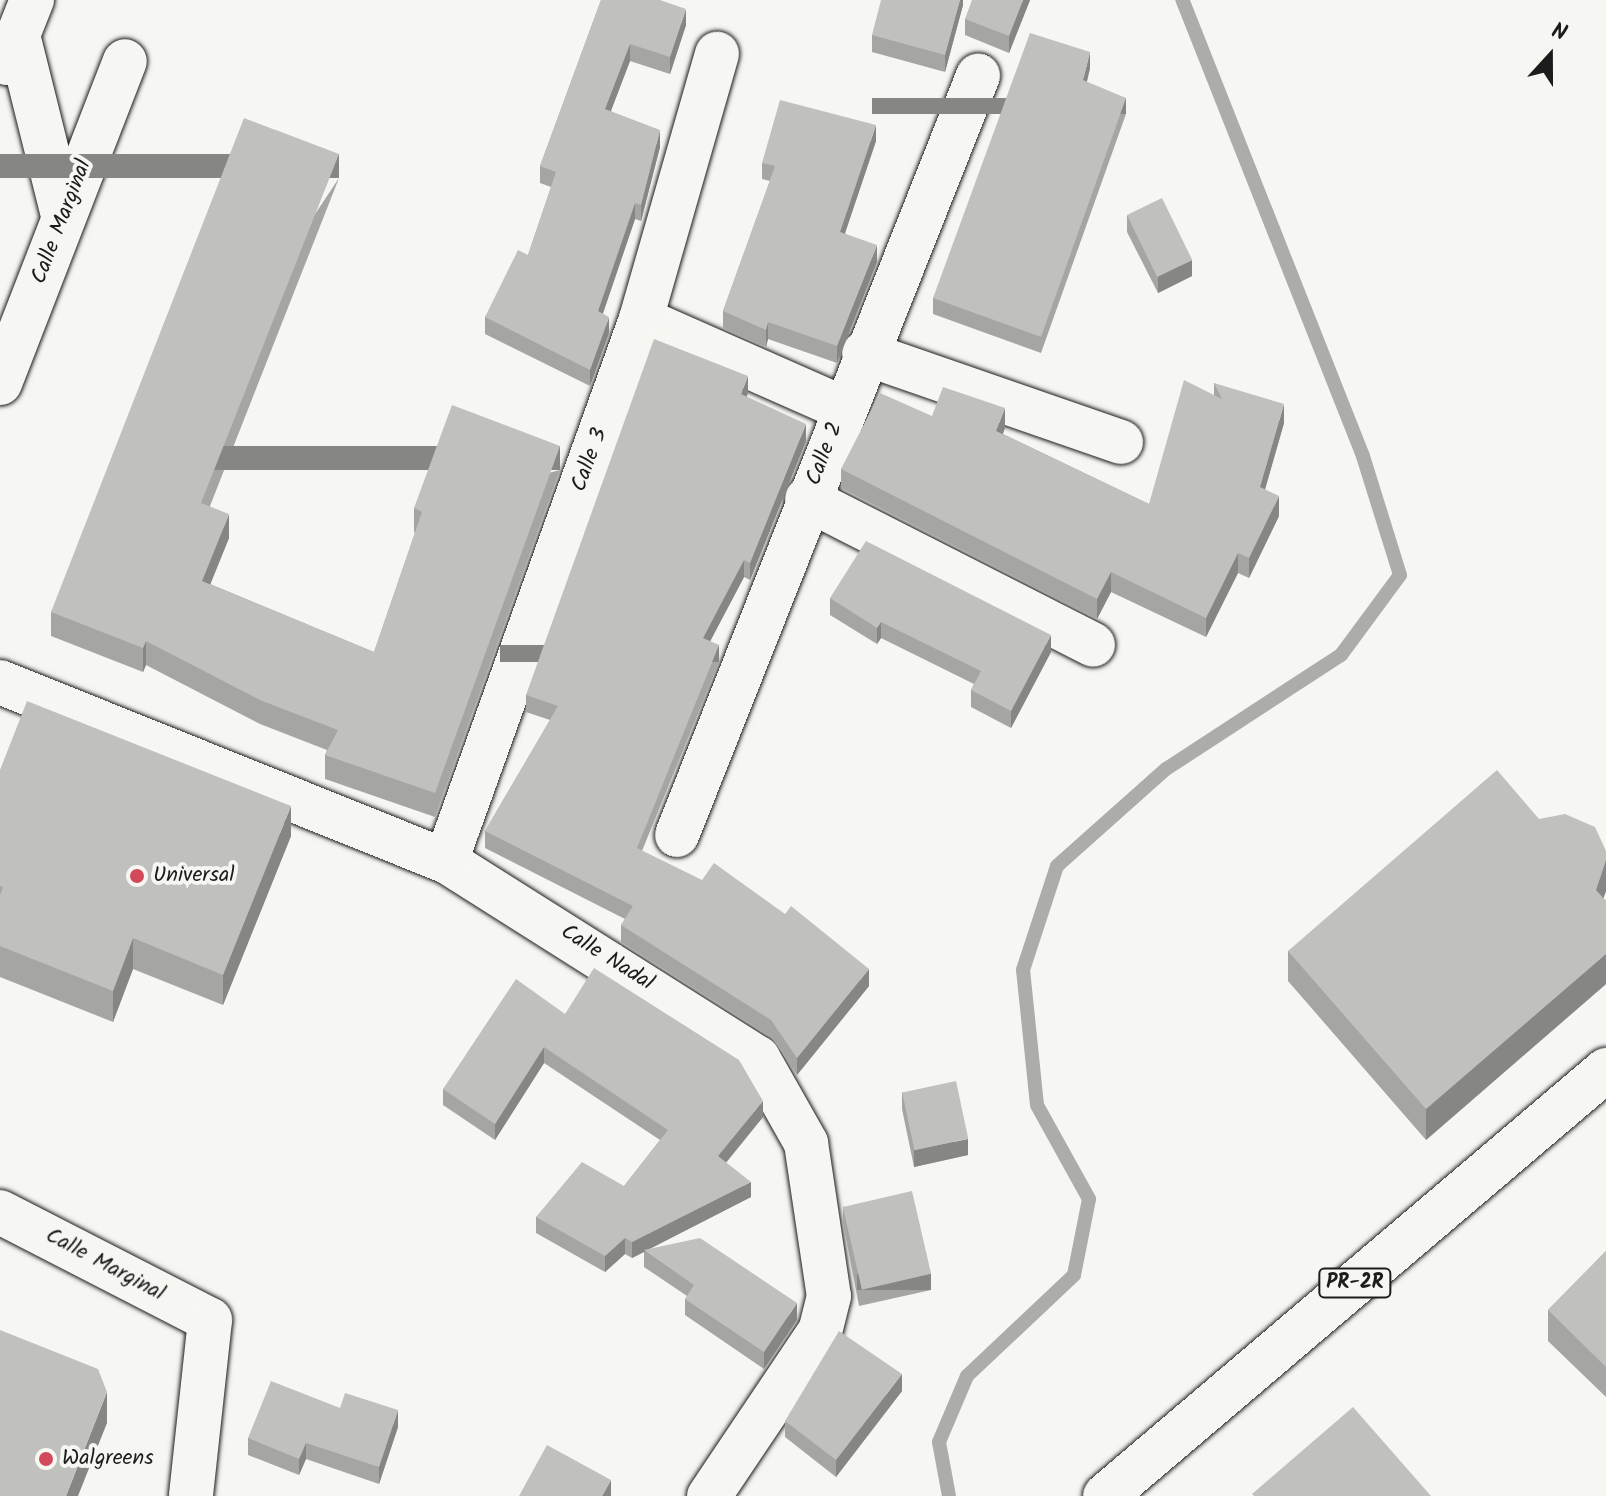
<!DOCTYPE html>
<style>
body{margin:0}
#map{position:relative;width:1606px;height:1496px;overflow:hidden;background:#f6f6f2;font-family:Kalam,sans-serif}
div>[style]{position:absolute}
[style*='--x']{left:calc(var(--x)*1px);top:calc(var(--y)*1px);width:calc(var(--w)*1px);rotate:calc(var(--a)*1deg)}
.stream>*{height:14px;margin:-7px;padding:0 7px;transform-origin:7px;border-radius:7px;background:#acaca9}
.roads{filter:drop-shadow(0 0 2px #1c1c1c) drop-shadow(0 0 2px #1c1c1c)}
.minor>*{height:44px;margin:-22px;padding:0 22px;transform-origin:22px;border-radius:22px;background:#f6f6f2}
.major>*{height:44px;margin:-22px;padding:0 22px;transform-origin:22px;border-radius:22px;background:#f6f6f2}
.highway>*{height:44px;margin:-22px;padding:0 22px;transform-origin:22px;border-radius:22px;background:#f6f6f2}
.wall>*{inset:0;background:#a5a5a3}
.shaded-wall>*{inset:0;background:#868684;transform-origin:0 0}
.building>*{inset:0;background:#c0c0bd;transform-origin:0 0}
.dots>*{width:22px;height:22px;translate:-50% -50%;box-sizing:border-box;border:4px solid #f6f6f2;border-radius:50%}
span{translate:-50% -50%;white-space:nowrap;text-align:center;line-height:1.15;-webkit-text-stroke:8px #f6f6f2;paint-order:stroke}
.shield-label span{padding:2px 6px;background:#f6f6f2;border:2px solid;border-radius:6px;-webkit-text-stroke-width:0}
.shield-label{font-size:20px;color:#1c1c1c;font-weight:700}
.street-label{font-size:22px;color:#1c1c1c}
.poi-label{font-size:22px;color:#1c1c1c}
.left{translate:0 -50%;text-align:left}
.north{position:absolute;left:1510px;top:16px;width:80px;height:80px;-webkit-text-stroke:6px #f6f6f2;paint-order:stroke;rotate:21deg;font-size:22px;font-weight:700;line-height:32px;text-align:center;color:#1c1c1c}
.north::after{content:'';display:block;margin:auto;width:28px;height:36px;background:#1c1c1c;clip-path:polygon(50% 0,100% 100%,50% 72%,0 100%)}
</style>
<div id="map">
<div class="stream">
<i style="--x:949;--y:1496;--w:55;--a:-100.5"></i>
<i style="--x:939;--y:1442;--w:72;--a:-67"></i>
<i style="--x:967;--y:1376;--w:147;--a:-43.3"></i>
<i style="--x:1074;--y:1275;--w:77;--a:-78.8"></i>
<i style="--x:1089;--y:1199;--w:107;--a:-119"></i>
<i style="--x:1037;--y:1105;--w:136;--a:-95.9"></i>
<i style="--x:1023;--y:970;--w:109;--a:-71.9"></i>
<i style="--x:1057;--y:866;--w:146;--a:-41.7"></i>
<i style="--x:1166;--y:769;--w:209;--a:-33.1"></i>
<i style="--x:1341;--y:655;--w:99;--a:-53.6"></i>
<i style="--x:1400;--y:575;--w:125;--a:-107.3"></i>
<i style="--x:1363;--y:456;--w:491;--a:-111.6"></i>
</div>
<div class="roads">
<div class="minor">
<i style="--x:641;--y:319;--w:221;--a:23.8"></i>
<i style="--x:864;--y:353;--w:272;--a:19.1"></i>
<i style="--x:0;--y:383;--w:345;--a:-68.8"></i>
<i style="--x:807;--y:499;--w:321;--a:27"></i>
<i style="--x:0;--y:682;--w:481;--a:21.9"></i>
<i style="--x:446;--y:861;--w:369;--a:32.3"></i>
<i style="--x:758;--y:1058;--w:98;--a:60.5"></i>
<i style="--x:806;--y:1143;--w:155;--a:81.5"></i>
<i style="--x:829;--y:1296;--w:36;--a:104"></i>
<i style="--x:820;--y:1331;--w:199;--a:123.9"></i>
<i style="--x:677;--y:835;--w:817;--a:-68.37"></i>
<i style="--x:446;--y:861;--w:576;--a:-70.21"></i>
<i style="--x:641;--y:319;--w:276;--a:-74"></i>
<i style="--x:0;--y:1212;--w:236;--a:27.2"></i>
<i style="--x:210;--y:1320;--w:177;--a:96.2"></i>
</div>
<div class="major">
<i style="--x:1105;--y:1496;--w:658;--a:-40.37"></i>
</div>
<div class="highway">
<i style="--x:18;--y:35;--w:187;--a:76"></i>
<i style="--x:7;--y:63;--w:68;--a:-68.4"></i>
</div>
</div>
<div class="wall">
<i style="clip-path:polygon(601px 0,686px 25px,670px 74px,630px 61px,611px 111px,660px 147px,641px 221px,635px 219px,603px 313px,609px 333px,590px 386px,485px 334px,485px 317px,528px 255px,551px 187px,540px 183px,540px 166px)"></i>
<i style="clip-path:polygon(963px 0,963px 5px,945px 72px,872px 52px,872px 35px)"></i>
<i style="clip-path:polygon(1030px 0,1009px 53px,965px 35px,965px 19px)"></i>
<i style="clip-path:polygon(1090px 68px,1087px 82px,1126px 114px,1041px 353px,933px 314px,933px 298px)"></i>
<i style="clip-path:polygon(876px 141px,845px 233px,877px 262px,837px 363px,768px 339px,766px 347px,723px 328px,723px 311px,770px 181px,762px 179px,762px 163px)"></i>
<i style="clip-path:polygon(339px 178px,210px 506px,229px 538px,210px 584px,374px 652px,415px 533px,414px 532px,414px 508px,560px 470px,435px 817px,325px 779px,325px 755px,327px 750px,260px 724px,146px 665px,143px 672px,51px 636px,51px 612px)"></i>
<i style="clip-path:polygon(1127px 215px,1192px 276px,1158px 293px,1127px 232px)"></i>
<i style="clip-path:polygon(1214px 383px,1284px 423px,1265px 489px,1279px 516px,1249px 578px,1238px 573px,1206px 637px,1111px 592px,1097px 619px,841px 488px,841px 469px,932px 416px,1005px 428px,1003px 434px,1149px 504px,1214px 395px)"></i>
<i style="clip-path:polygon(748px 393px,746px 396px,806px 441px,750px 580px,744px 577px,710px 641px,719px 662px,642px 851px,869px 986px,797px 1075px,771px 1037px,621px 942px,621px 925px,625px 919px,485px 848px,485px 831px,550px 720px,526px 712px,526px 695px)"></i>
<i style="clip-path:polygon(830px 598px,1051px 652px,1011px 728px,971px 707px,971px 690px,974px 684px,881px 638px,877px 644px,830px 615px)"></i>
<i style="clip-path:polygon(0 770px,291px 836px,223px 1005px,133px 969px,113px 1022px,0 977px)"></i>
<i style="clip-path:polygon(1539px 819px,1606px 851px,1606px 891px,1603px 898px,1606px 901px,1606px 984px,1426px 1140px,1288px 981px,1288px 951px)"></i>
<i style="clip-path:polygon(565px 1014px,763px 1117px,726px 1163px,751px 1197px,649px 1249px,797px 1320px,764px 1369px,685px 1315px,685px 1299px,687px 1296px,644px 1267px,644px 1252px,632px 1258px,625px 1254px,605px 1272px,536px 1233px,536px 1217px,624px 1186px,660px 1140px,544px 1063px,495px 1140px,443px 1105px,443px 1089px)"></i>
<i style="clip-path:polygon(902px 1092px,968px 1155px,914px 1167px,902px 1109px)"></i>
<i style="clip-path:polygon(843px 1206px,931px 1290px,859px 1306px,843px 1223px)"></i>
<i style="clip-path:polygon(1606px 1251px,1606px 1397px,1548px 1341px,1548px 1310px)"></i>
<i style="clip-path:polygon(902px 1391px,836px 1477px,785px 1437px,785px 1421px)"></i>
<i style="clip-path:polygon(340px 1408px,398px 1427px,379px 1484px,306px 1459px,299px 1475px,248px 1455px,248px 1438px)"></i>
</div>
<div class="shaded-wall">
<i style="clip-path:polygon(960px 0,963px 0,963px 5px,945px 72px,945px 55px)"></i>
<i style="clip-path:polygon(1023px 0,1030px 0,1009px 53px,1009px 36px)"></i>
<i style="clip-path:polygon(686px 9px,686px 25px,670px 74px,670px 57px)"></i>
<i style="clip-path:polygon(630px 44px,630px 61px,605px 126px,605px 109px)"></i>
<i style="clip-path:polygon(1090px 52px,1090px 68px,1083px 96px,1083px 80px)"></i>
<i style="left:1126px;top:98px;width:16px;height:254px;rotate:90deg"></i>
<i style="clip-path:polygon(876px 125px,876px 141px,840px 248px,840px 232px)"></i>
<i style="clip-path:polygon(660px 130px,660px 147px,641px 221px,641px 205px)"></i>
<i style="left:339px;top:154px;width:24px;height:375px;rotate:90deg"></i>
<i style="clip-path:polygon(635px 203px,635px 219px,598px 328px,598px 311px)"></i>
<i style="clip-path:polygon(877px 245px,877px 262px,837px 363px,837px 346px)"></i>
<i style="clip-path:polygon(1192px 260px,1192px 276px,1158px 293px,1158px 276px)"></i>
<i style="clip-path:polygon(609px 317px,609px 333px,590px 386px,590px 370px)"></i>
<i style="clip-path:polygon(768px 322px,768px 339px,766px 347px,766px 330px)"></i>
<i style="clip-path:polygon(748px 376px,748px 393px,741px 411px,741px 394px)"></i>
<i style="clip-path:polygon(1284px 404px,1284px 423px,1260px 507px,1260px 487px)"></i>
<i style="clip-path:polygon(1005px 408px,1005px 428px,996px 450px,996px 431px)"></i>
<i style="clip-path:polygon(806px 424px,806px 441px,750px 580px,750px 563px)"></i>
<i style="left:560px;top:446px;width:24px;height:369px;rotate:90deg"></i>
<i style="clip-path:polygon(1279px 496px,1279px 516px,1249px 578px,1249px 558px)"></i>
<i style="clip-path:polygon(229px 514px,229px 538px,202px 605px,202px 581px)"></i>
<i style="clip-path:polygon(1238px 553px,1238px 573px,1206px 637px,1206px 618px)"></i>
<i style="clip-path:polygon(744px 560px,744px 577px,703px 655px,703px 638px)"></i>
<i style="clip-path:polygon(1111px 572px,1111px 592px,1097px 619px,1097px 599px)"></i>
<i style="clip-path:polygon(881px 622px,881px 638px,877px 644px,877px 628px)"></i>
<i style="clip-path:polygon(1051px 635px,1051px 652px,1011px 728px,1011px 711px)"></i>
<i style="clip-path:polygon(146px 641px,146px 665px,143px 672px,143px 648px)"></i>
<i style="left:719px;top:645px;width:17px;height:219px;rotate:90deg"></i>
<i style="clip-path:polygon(291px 806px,291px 836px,223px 1005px,223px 975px)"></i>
<i style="clip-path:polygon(1606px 860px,1606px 891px,1596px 920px,1596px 890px)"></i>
<i style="clip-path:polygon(133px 938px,133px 969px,113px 1022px,113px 991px)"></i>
<i style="clip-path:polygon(1606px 954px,1606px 984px,1426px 1140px,1426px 1109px)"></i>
<i style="clip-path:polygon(869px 969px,869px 986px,797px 1075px,797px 1058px)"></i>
<i style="clip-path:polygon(544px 1047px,544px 1063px,495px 1140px,495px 1124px)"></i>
<i style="clip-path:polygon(763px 1101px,763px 1117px,718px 1172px,718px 1156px)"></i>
<i style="clip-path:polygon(968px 1139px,968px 1155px,914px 1167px,914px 1150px)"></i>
<i style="clip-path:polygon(751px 1182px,751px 1197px,632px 1258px,632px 1242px)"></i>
<i style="clip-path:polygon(625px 1238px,625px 1254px,605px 1272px,605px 1256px)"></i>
<i style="left:931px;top:1274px;width:16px;height:74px;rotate:90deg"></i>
<i style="clip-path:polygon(797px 1303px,797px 1320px,764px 1369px,764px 1352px)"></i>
<i style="clip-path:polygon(902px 1374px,902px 1391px,836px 1477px,836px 1460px)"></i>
<i style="clip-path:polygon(107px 1392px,107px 1423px,78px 1496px,66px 1496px)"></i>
<i style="clip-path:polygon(398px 1410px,398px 1427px,379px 1484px,379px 1467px)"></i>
<i style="clip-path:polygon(306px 1443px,306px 1459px,299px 1475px,299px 1459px)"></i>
<i style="clip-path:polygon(611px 1480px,611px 1496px,602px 1496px)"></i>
</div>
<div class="building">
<i style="clip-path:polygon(601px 0,660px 0,686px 9px,670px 57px,630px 44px,605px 109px,660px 130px,641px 205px,635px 203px,598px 311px,609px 317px,590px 370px,485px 317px,518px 250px,528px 255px,556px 172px,540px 166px)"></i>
<i style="clip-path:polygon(881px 0,960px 0,945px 55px,872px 35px)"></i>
<i style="clip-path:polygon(972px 0,1023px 0,1009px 36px,965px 19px)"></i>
<i style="clip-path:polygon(1030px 33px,1090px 52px,1083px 80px,1126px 98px,1041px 337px,933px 298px)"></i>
<i style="clip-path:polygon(780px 100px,876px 125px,840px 232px,877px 245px,837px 346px,768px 322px,766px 330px,723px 311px,775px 166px,762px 163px)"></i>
<i style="clip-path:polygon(244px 118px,339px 154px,201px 503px,229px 514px,202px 581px,374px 652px,422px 512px,414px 508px,452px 405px,560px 446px,435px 793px,325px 755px,338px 730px,260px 700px,146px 641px,143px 648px,51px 612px)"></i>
<i style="left:1162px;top:198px;width:69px;height:39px;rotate:64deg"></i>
<i style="clip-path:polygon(654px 339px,748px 376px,741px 394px,806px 424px,750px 563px,744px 560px,703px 638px,719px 645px,637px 848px,702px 880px,714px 863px,785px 914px,791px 906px,869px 969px,797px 1058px,771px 1020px,621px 925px,633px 906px,485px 831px,558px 706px,526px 695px)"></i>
<i style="clip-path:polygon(1184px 380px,1222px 399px,1214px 383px,1284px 404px,1260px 487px,1279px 496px,1249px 558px,1238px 553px,1206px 618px,1111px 572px,1097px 599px,841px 469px,880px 393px,932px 416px,943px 387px,1005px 408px,996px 431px,1149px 504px)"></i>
<i style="clip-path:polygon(866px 541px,1051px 635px,1011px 711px,971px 690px,981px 671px,881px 622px,877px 628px,830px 598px)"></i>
<i style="clip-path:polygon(27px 701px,291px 806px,223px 975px,133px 938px,113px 991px,0 946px,0 895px,3px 887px,0 886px,0 770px)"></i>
<i style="clip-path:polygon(1497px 770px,1539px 819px,1565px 814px,1595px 827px,1606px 851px,1606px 860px,1596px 890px,1606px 901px,1606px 954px,1426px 1109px,1288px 951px)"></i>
<i style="clip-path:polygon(594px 968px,739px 1060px,763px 1101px,718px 1156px,751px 1182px,632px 1242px,625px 1238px,605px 1256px,536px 1217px,582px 1162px,624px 1186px,668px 1130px,544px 1047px,495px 1124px,443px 1089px,516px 979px,565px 1014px)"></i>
<i style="left:956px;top:1081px;width:59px;height:55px;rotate:78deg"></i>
<i style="left:912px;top:1191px;width:85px;height:71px;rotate:77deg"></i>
<i style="clip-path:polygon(700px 1238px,797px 1303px,764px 1352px,685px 1299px,694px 1285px,644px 1250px)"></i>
<i style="clip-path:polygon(1606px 1251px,1606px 1367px,1548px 1310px)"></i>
<i style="clip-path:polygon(0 1330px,98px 1369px,107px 1392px,66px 1496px,0 1496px)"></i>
<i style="clip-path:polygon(839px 1331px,902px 1374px,836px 1460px,785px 1421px)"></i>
<i style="clip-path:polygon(271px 1381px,340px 1408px,345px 1393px,398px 1410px,379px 1467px,306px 1443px,299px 1459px,248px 1438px)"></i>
<i style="clip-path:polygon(1353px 1407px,1431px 1496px,1254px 1496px,1252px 1494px)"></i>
<i style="clip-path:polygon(547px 1445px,611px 1480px,602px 1496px,519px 1496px)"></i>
</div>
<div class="dots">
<i style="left:137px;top:876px;background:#d1495b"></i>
<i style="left:46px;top:1459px;background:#d1495b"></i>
</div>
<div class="shield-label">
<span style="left:1355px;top:1283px">PR-2R</span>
</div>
<div class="street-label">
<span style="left:62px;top:222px;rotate:-69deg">Calle Marginal</span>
<span style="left:825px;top:454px;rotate:-69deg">Calle 2</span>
<span style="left:590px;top:460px;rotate:-70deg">Calle 3</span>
<span style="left:607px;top:958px;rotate:32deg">Calle Nadal</span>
<span style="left:105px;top:1265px;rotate:28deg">Calle Marginal</span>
</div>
<div class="poi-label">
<span class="left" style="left:153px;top:876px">Universal</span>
<span class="left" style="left:62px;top:1459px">Walgreens</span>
</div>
<div class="north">N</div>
</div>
